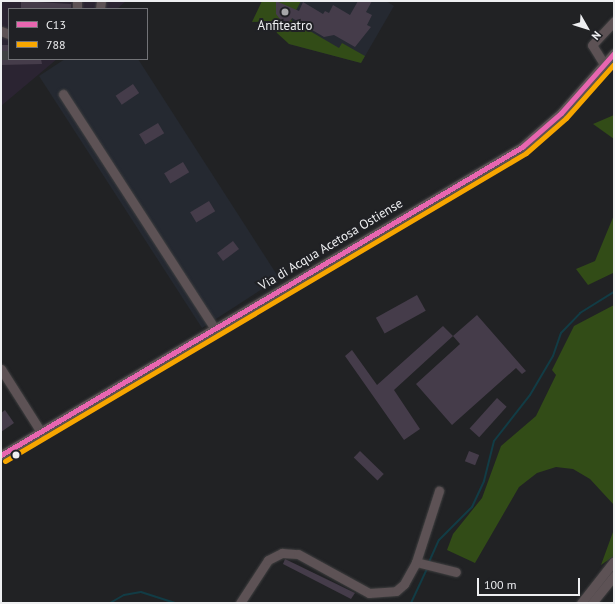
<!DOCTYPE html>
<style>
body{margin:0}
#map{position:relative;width:615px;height:604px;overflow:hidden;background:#212224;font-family:"PT Sans",sans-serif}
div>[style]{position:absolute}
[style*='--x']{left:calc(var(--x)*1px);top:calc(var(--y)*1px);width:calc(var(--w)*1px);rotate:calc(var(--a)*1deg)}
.commercial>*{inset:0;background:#2b2432}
.built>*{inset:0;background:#252931}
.green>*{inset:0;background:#324c17}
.stream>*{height:2px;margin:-1px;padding:0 1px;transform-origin:1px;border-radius:1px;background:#123c45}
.building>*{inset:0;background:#453c4a;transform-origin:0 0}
.minor-tunnel>*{height:9px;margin-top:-4.5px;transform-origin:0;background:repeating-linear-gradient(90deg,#404143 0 9px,transparent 0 13.5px)}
.roads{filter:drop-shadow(0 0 1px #3f3f40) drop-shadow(0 0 1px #3f3f40)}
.minor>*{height:9px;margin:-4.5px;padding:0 4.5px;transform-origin:4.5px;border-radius:4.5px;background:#5d5255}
.bus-1>*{height:5px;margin:-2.5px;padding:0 2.5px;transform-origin:2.5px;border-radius:2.5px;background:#e866b0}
.bus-2>*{height:5px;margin:-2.5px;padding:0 2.5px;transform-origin:2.5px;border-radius:2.5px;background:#f7a600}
.dots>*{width:11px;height:11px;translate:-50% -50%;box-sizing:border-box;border:2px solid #202125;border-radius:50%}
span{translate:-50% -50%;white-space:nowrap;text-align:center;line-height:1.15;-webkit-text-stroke:4px #202125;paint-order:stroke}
.poi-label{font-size:13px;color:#eeeff1}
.street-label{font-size:13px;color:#eeeff1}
.frame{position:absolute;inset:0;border:2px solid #eeeff1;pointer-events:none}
.legend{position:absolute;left:8px;top:8px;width:140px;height:52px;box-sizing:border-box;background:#202125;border:1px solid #727377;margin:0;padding:5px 7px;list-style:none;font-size:12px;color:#eeeff1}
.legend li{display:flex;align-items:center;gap:8px;height:20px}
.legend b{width:20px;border:1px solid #727377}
.north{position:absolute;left:567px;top:8px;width:40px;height:40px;-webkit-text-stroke:3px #202125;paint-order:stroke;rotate:129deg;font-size:11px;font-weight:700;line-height:16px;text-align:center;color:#eeeff1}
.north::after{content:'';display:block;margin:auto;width:14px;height:18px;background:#eeeff1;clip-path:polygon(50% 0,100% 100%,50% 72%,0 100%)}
.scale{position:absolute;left:477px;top:578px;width:103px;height:18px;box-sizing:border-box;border:2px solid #eeeff1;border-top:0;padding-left:5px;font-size:12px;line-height:14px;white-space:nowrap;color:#eeeff1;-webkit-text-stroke:3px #202125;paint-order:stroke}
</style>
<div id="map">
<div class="commercial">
<i style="clip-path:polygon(1px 1px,126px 1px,117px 9px,9px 9px,9px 59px,57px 59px,1px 106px)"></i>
</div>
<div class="built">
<i style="clip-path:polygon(274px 1px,386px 1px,394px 6px,361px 63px,289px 44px,273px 23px)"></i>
<i style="clip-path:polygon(65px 59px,138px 59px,279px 278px,202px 328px,39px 76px)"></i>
</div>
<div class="green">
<i style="clip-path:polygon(262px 1px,301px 1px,291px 20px,339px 48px,342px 43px,365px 56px,361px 63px,289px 44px,277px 33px,272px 21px,252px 22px)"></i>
<i style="clip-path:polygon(614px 115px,614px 139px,593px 124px)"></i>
<i style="clip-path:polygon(614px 215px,613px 273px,588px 285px,576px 269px,595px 261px)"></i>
<i style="clip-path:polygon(614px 305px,614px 505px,590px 479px,573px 469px,556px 467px,537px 473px,519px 487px,475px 563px,447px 550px,453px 534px,482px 498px,501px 446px,536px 416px,556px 375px,552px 370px,574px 326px)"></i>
<i style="clip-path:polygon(614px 525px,614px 556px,601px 565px,613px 532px)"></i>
</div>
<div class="stream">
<i style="--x:429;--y:562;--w:24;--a:-66"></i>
<i style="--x:439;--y:540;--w:47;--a:-45"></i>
<i style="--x:472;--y:507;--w:29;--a:-65"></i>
<i style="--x:484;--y:481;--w:41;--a:-76"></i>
<i style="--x:494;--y:441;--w:58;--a:-52"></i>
<i style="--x:530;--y:395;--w:45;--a:-59.5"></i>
<i style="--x:553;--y:356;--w:24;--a:-71"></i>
<i style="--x:561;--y:333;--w:28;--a:-46"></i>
<i style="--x:580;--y:313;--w:40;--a:-32"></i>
<i style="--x:110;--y:603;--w:16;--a:-30"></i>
<i style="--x:124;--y:595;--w:17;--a:-10"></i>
<i style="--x:141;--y:592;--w:35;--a:18"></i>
<i style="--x:411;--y:603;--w:38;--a:-65"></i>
</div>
<div class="building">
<i style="clip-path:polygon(21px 1px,71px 4px,71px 9px,21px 9px)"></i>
<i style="clip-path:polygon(276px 1px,299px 11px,303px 2px,323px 14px,325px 11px,329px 13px,333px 5px,350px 15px,358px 1px,372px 1px,366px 12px,372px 15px,367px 25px,371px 27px,355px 47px,334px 35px,324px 37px,292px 18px,286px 27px,276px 14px)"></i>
<i style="clip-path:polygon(1px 45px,9px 45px,9px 59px,41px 59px,42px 64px,1px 65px)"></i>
<i style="left:133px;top:84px;width:11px;height:21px;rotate:56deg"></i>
<i style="left:158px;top:123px;width:12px;height:22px;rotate:59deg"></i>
<i style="left:183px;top:162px;width:12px;height:22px;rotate:59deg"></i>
<i style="left:209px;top:201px;width:12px;height:22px;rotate:59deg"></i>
<i style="left:233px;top:241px;width:10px;height:20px;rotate:53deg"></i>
<i style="left:417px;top:295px;width:18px;height:47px;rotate:61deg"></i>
<i style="clip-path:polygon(477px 315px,526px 371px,522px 374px,516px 368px,452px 425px,416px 384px,460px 344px,453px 336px)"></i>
<i style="clip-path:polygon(443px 326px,453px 336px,394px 390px,420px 429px,404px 440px,345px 356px,352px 350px,377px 385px)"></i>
<i style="left:497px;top:398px;width:13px;height:41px;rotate:42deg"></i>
<i style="clip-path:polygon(5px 410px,14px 423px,1px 432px,1px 413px)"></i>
<i style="left:360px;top:451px;width:33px;height:9px;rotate:44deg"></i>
<i style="left:469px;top:451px;width:11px;height:11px;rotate:22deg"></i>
<i style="clip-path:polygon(285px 559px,355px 593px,351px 599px,283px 564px)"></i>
</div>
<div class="minor-tunnel">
<i style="--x:1;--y:55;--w:8;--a:0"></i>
</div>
<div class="roads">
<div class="minor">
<i style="--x:77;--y:1;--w:8;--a:90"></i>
<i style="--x:100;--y:9;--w:8;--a:-83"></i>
<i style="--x:1;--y:31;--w:9;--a:21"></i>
<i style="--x:604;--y:64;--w:22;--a:-122"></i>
<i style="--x:592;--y:45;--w:33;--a:-47"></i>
<i style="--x:63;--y:94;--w:280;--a:57.1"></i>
<i style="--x:1;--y:369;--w:75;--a:57.6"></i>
<i style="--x:1;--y:455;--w:605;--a:-30.59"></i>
<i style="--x:522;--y:147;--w:52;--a:-41.1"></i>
<i style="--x:561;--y:113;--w:80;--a:-48.5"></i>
<i style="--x:416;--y:562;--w:41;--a:14"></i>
<i style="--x:240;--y:603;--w:51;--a:-56.9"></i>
<i style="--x:268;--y:560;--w:16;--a:-27"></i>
<i style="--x:282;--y:553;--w:16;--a:4"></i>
<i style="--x:298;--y:554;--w:81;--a:28.8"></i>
<i style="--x:369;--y:593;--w:27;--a:-4"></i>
<i style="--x:396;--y:591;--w:11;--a:-41"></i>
<i style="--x:404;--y:584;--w:25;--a:-61"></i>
<i style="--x:416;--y:562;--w:75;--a:-72.1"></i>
<i style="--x:581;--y:603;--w:53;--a:-51.8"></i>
<i style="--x:592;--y:603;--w:35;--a:-51"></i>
</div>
</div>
<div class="bus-1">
<i style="--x:1;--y:455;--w:605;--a:-30.59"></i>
<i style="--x:522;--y:147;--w:52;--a:-41.1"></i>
<i style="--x:561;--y:113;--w:80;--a:-48.5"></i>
</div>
<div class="bus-2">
<i style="--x:5;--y:461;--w:605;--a:-30.59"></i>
<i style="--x:526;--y:153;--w:53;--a:-41.2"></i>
<i style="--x:566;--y:118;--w:72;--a:-48.4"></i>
</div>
<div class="dots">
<i style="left:285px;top:12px;background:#a6a7a9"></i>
<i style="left:16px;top:455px;background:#eeeff1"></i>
</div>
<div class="poi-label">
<span style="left:285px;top:26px">Anfiteatro</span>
</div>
<div class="street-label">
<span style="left:331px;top:245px;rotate:-31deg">Via di Acqua Acetosa Ostiense</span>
</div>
<div class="frame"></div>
<ul class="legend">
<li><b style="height:5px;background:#e866b0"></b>C13</li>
<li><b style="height:5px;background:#f7a600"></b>788</li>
</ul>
<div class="north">N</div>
<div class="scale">100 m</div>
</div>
